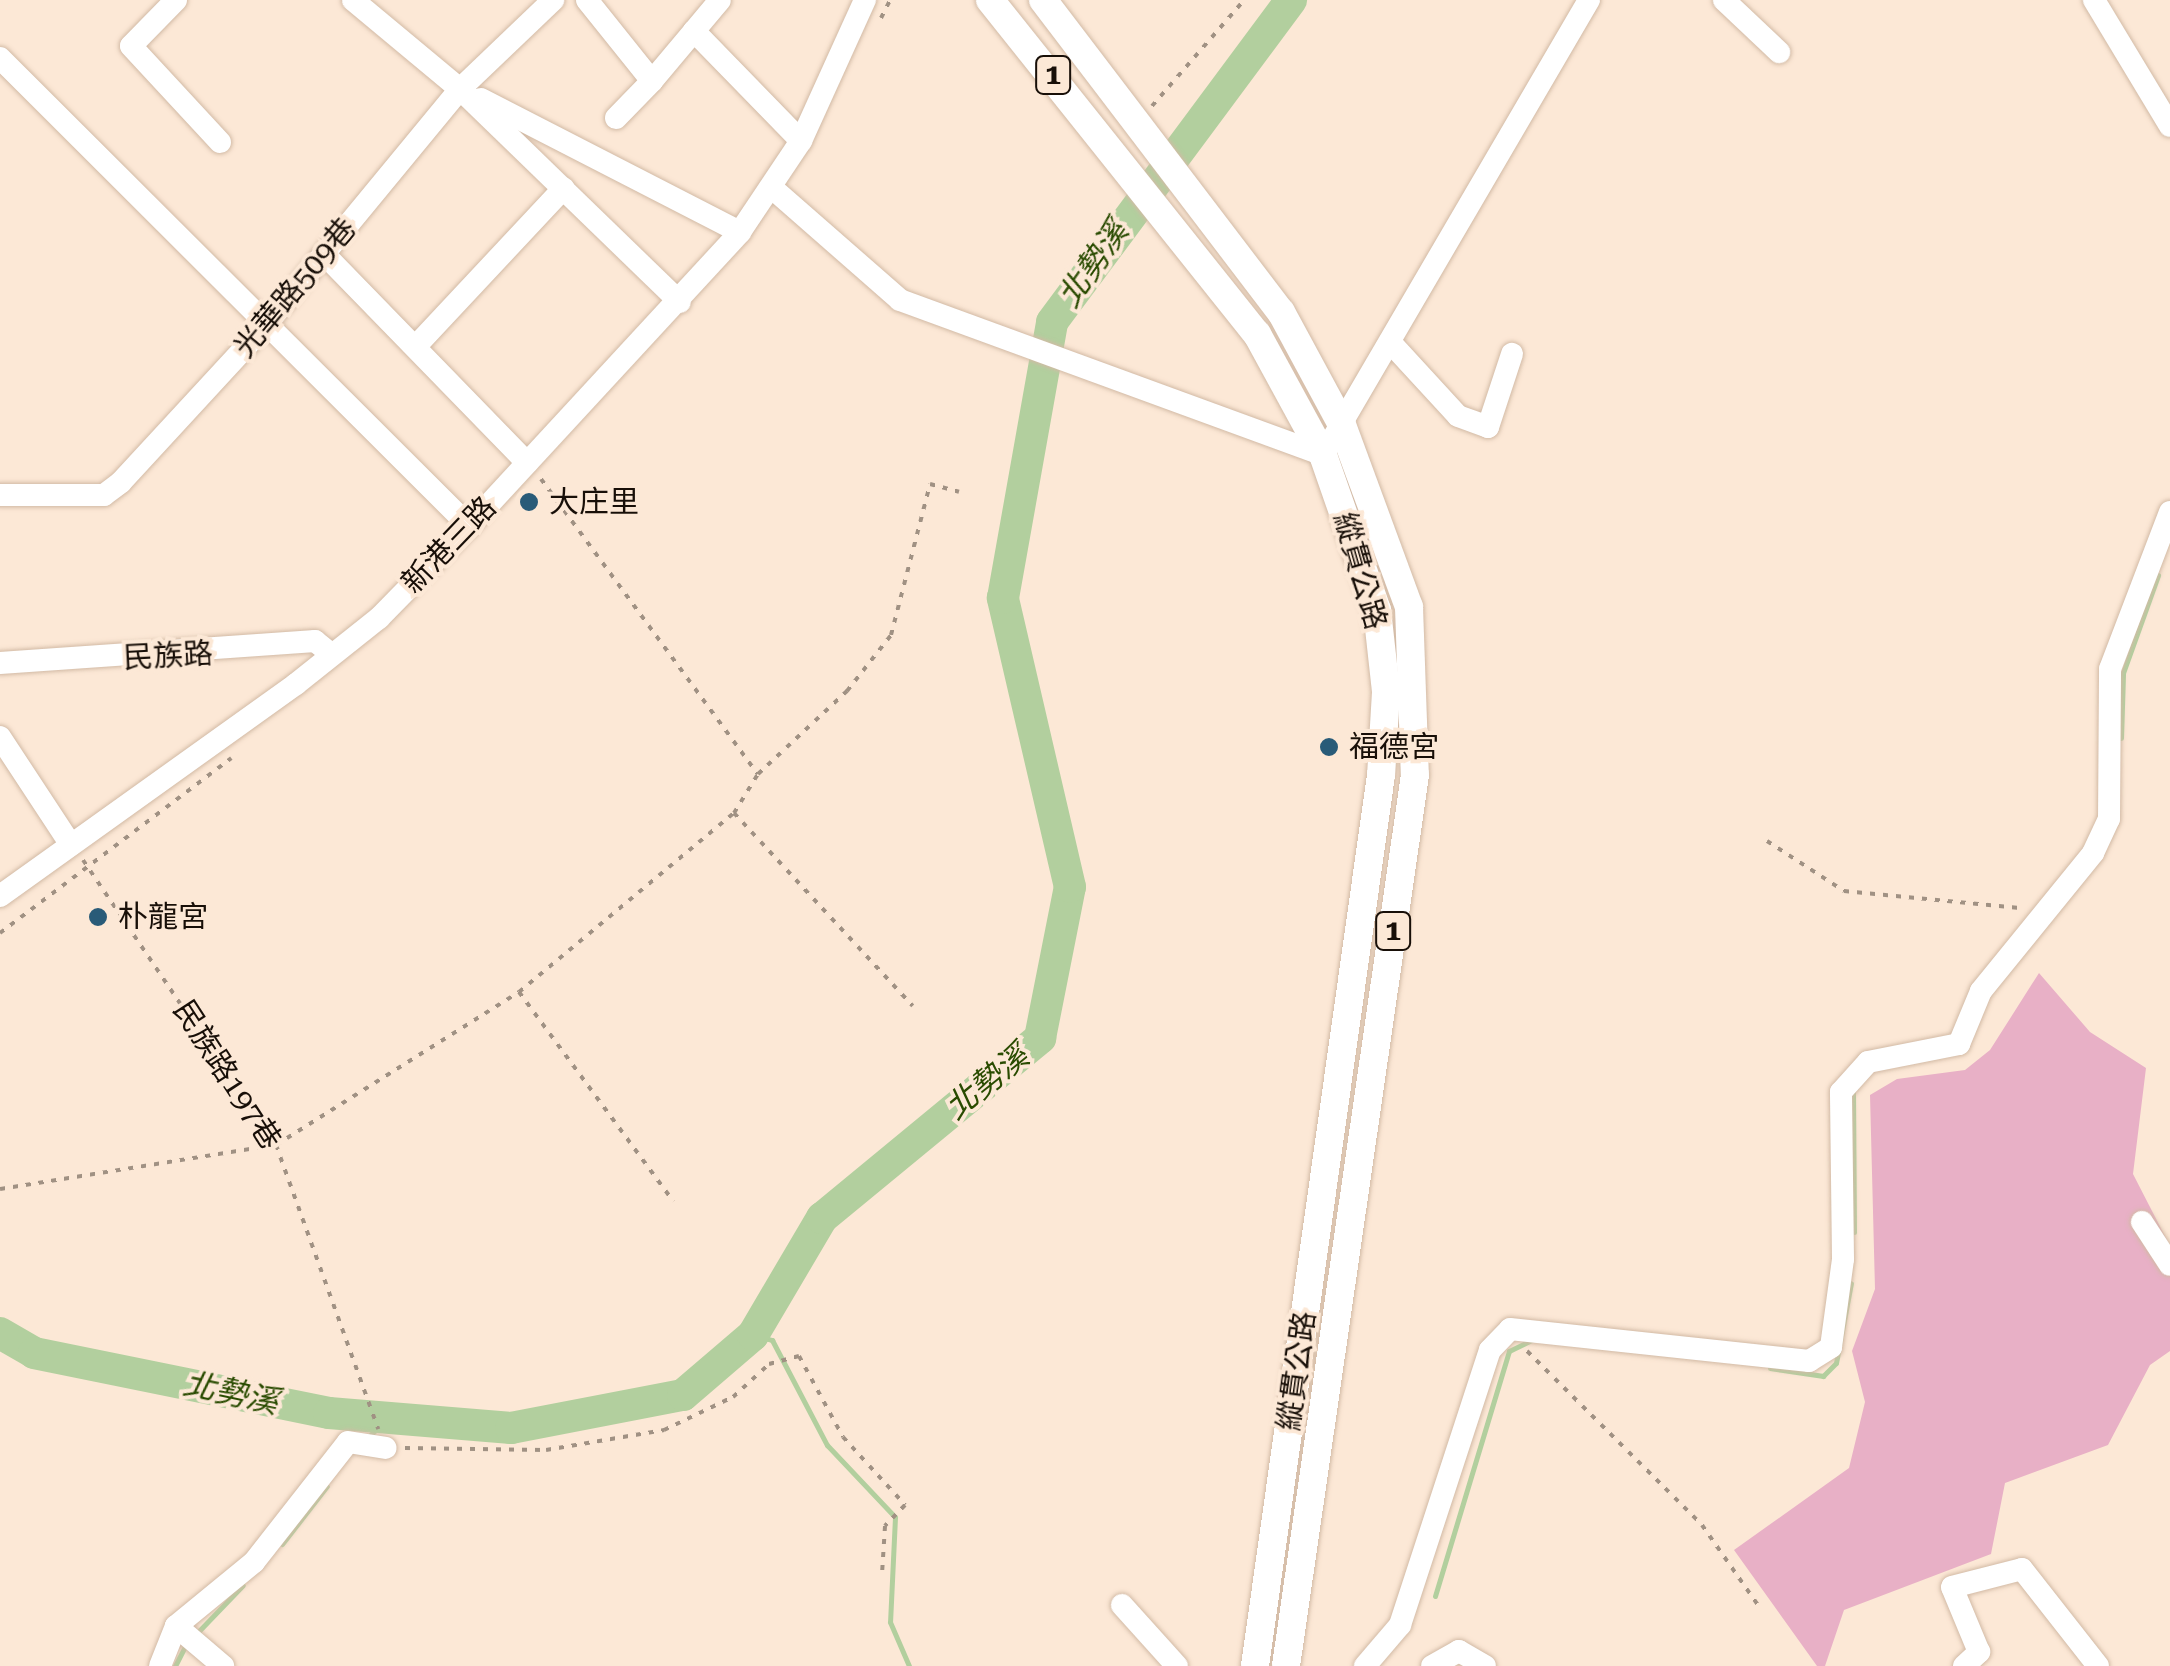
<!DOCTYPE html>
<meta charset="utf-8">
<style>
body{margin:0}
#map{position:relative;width:2170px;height:1666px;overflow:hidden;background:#fce8d6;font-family:"Roboto Serif","Noto Sans TC",serif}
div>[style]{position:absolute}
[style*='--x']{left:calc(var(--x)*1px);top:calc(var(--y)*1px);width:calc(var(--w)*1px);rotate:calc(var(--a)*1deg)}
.green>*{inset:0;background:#e8b0c6}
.stream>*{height:5px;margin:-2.5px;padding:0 2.5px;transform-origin:2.5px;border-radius:2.5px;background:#b2cf9e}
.river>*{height:32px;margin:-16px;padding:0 16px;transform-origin:16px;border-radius:16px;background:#b2cf9e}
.path>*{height:4px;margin-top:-2px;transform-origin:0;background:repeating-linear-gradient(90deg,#a09183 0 5px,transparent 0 13px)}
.roads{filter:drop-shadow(0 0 2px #d2baa5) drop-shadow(0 0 2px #d2baa5)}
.minor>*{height:22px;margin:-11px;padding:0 11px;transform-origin:11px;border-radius:11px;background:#fff}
.major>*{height:28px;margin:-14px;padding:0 14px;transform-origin:14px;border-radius:14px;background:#fff}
.dots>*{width:28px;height:28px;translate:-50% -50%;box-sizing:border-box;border:5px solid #fce8d6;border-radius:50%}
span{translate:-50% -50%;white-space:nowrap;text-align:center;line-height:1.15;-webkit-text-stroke:8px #fce8d6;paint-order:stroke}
.shield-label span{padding:2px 8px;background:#fce8d6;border:2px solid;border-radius:8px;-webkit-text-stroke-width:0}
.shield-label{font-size:28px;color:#180f08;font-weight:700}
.street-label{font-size:30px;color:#180f08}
.poi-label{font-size:30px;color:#180f08}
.left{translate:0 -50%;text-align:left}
.water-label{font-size:32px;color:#294b00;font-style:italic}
</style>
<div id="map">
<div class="green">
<i style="clip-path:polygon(2039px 973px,2090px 1032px,2146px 1068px,2133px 1174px,2170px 1246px,2170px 1351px,2150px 1365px,2108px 1445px,2005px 1483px,1991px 1554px,1844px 1610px,1825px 1666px,1817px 1666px,1734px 1550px,1849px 1468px,1865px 1402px,1852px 1351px,1875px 1289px,1870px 1095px,1897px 1079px,1965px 1070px,1990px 1050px)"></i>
</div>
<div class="stream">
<i style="--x:2121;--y:738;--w:65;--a:-88.2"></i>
<i style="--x:2123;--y:673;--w:104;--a:-70.3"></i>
<i style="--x:1853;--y:1093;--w:139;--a:89.6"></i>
<i style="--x:753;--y:1335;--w:20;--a:15"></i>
<i style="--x:772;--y:1340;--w:119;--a:62.4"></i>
<i style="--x:827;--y:1445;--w:99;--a:46.6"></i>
<i style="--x:895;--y:1517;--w:105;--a:92.7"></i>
<i style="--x:890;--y:1622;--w:48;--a:66.6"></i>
<i style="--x:1770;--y:1368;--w:54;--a:8.6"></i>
<i style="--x:1823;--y:1376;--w:18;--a:-45"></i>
<i style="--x:1836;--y:1363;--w:81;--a:-79.4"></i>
<i style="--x:369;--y:1436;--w:27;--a:-42"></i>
<i style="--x:282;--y:1544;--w:73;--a:-52.2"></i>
<i style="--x:1435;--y:1596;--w:256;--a:-73.2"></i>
<i style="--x:1509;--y:1351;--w:25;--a:-26"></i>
<i style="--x:195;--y:1635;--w:69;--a:-46.2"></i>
<i style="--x:175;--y:1666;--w:27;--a:-63"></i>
</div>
<div class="river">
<i style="--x:0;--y:1333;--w:39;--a:30"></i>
<i style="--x:34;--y:1353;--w:301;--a:11.5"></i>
<i style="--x:329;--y:1413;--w:183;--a:4.7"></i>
<i style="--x:511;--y:1428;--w:175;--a:-10.9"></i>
<i style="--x:683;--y:1395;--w:92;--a:-40.6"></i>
<i style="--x:753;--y:1335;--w:136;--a:-59.5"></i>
<i style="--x:822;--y:1218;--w:283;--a:-39.5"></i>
<i style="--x:1040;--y:1038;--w:154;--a:-78.8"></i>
<i style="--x:1070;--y:887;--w:297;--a:-103.1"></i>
<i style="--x:1003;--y:598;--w:280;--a:-79.9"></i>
<i style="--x:1052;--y:322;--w:401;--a:-53.4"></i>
</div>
<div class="path">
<i style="--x:881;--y:18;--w:20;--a:-63"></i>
<i style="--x:1152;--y:106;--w:140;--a:-49"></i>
<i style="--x:541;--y:479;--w:366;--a:53.7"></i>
<i style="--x:734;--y:813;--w:263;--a:47.2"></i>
<i style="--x:1767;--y:841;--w:92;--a:33"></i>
<i style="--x:1844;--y:891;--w:179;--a:5.5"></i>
<i style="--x:83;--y:860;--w:344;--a:55.9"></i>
<i style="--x:276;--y:1145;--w:302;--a:70.2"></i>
<i style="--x:0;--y:933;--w:290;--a:-37.1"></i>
<i style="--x:519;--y:992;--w:260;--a:53.6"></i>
<i style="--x:0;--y:1189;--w:279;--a:-9.1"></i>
<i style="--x:276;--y:1145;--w:287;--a:-32.2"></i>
<i style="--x:519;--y:992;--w:280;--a:-39.8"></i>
<i style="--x:734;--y:813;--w:46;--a:-58.4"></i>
<i style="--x:758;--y:774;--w:122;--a:-43"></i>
<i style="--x:847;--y:691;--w:71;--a:-51.8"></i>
<i style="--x:891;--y:635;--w:156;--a:-75.5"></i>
<i style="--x:930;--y:484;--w:30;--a:15"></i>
<i style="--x:1527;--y:1351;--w:247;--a:44.8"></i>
<i style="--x:1702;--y:1525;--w:98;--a:55"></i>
<i style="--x:405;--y:1448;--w:141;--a:0.8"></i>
<i style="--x:546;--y:1450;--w:120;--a:-9.6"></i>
<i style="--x:664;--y:1430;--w:76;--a:-25.6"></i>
<i style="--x:733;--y:1397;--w:49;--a:-42.5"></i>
<i style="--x:769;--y:1364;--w:31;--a:-15"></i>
<i style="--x:799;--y:1356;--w:92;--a:61.5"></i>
<i style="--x:843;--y:1437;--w:92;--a:47.6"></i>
<i style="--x:905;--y:1505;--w:29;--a:134"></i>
<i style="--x:885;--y:1526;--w:48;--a:93.6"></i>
</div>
<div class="roads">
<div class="minor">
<i style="--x:176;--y:0;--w:64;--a:134.4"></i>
<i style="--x:131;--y:46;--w:131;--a:47.2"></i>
<i style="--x:353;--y:0;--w:139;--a:39.8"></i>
<i style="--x:460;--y:89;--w:306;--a:44.1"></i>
<i style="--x:587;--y:0;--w:104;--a:51.3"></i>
<i style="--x:652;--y:81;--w:65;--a:-50"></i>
<i style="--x:694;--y:31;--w:153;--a:45.8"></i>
<i style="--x:1724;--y:0;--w:76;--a:43.4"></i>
<i style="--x:2094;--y:0;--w:147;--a:58.9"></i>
<i style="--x:694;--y:31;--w:40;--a:-50"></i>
<i style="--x:0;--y:58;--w:663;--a:44.94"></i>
<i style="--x:481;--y:99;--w:291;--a:27.2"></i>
<i style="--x:616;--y:118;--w:52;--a:-45.8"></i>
<i style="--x:771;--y:187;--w:171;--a:41.2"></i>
<i style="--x:900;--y:300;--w:451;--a:20.1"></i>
<i style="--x:1323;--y:455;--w:527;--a:-59.69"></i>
<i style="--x:325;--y:255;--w:290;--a:45.8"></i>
<i style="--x:1390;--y:342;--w:100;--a:47.4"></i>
<i style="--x:1458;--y:416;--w:32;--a:20"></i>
<i style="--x:1488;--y:427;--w:77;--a:-71.8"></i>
<i style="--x:416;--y:346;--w:216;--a:-46.9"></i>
<i style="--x:0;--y:495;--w:104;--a:0"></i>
<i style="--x:104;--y:495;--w:21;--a:-37"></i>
<i style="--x:121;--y:482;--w:209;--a:-47.3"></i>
<i style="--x:263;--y:328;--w:310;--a:-50.5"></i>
<i style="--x:460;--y:89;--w:129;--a:-43.7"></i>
<i style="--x:0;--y:663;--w:316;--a:-4"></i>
<i style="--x:315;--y:641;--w:21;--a:39"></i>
<i style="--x:0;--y:737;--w:129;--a:56.7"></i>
<i style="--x:0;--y:896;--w:364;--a:-35.6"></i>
<i style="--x:296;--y:684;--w:106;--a:-38.5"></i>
<i style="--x:379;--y:618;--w:129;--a:-45.6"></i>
<i style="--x:469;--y:526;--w:400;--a:-47.3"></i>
<i style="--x:740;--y:232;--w:110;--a:-56.2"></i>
<i style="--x:801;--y:141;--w:155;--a:-65.6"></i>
<i style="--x:2142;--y:1222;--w:51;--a:56.9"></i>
<i style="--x:1122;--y:1605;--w:82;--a:48"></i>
<i style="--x:176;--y:1626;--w:62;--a:40.4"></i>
<i style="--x:160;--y:1666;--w:43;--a:-68.2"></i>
<i style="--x:176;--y:1626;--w:101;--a:-39.4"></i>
<i style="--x:254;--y:1562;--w:152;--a:-51.9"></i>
<i style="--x:348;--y:1442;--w:38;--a:9"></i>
<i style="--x:1365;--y:1666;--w:54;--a:-49.5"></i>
<i style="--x:1400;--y:1625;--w:289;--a:-71.9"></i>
<i style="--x:1490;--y:1350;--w:29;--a:-46"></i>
<i style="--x:1510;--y:1329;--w:301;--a:6.1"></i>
<i style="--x:1809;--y:1361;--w:26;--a:-32"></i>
<i style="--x:1831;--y:1347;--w:89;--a:-82.2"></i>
<i style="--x:1843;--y:1259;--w:167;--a:-90.7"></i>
<i style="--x:1841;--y:1092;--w:40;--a:-48"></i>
<i style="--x:1868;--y:1062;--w:93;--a:-11.2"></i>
<i style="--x:1959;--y:1044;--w:57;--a:-67.5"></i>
<i style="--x:1981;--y:991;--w:178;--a:-50.9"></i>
<i style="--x:2093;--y:853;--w:38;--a:-65"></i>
<i style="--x:2109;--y:819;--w:150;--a:-89.6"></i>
<i style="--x:2110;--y:669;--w:168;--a:-69.1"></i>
<i style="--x:1432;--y:1666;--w:31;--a:-29"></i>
<i style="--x:1459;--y:1651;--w:30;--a:30"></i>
<i style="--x:1964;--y:1666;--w:21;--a:-43"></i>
<i style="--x:1979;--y:1652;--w:70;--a:-112.6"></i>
<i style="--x:1952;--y:1587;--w:72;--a:-14.4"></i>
<i style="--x:2022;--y:1569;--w:123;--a:51.9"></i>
</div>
<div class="major">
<i style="--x:990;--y:0;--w:428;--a:51.4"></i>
<i style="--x:1257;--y:334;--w:138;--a:61.4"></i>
<i style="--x:1323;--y:455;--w:164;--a:70.8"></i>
<i style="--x:1377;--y:610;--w:82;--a:83.7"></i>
<i style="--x:1386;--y:692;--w:83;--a:93.4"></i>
<i style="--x:1381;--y:775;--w:900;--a:98.05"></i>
<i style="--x:1043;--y:0;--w:392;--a:52.7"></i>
<i style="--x:1281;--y:312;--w:128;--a:61.6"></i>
<i style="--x:1342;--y:425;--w:194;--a:69.8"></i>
<i style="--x:1409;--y:607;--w:168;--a:88"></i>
<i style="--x:1415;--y:775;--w:900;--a:98.24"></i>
</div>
</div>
<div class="dots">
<i style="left:529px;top:502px;background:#295b78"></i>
<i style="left:1329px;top:747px;background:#295b78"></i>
<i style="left:98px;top:917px;background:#295b78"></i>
</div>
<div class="shield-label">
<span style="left:1053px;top:75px">1</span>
<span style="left:1393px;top:931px">1</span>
</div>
<div class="street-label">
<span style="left:295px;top:288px;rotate:-50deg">光華路509巷</span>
<span style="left:449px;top:545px;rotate:-46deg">新港三路</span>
<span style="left:1360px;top:571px;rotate:74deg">縱貫公路</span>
<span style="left:168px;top:656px;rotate:-3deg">民族路</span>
<span style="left:227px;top:1075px;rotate:57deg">民族路197巷</span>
<span style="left:1297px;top:1371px;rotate:-82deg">縱貫公路</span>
</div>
<div class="poi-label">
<span class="left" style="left:549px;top:502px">大庄里</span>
<span class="left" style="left:1349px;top:747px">福德宮</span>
<span class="left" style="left:118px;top:917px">朴龍宮</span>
</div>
<div class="water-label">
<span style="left:1093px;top:264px;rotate:-55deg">北勢溪</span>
<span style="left:987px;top:1082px;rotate:-39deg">北勢溪</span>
<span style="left:231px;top:1393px;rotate:12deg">北勢溪</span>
</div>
</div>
